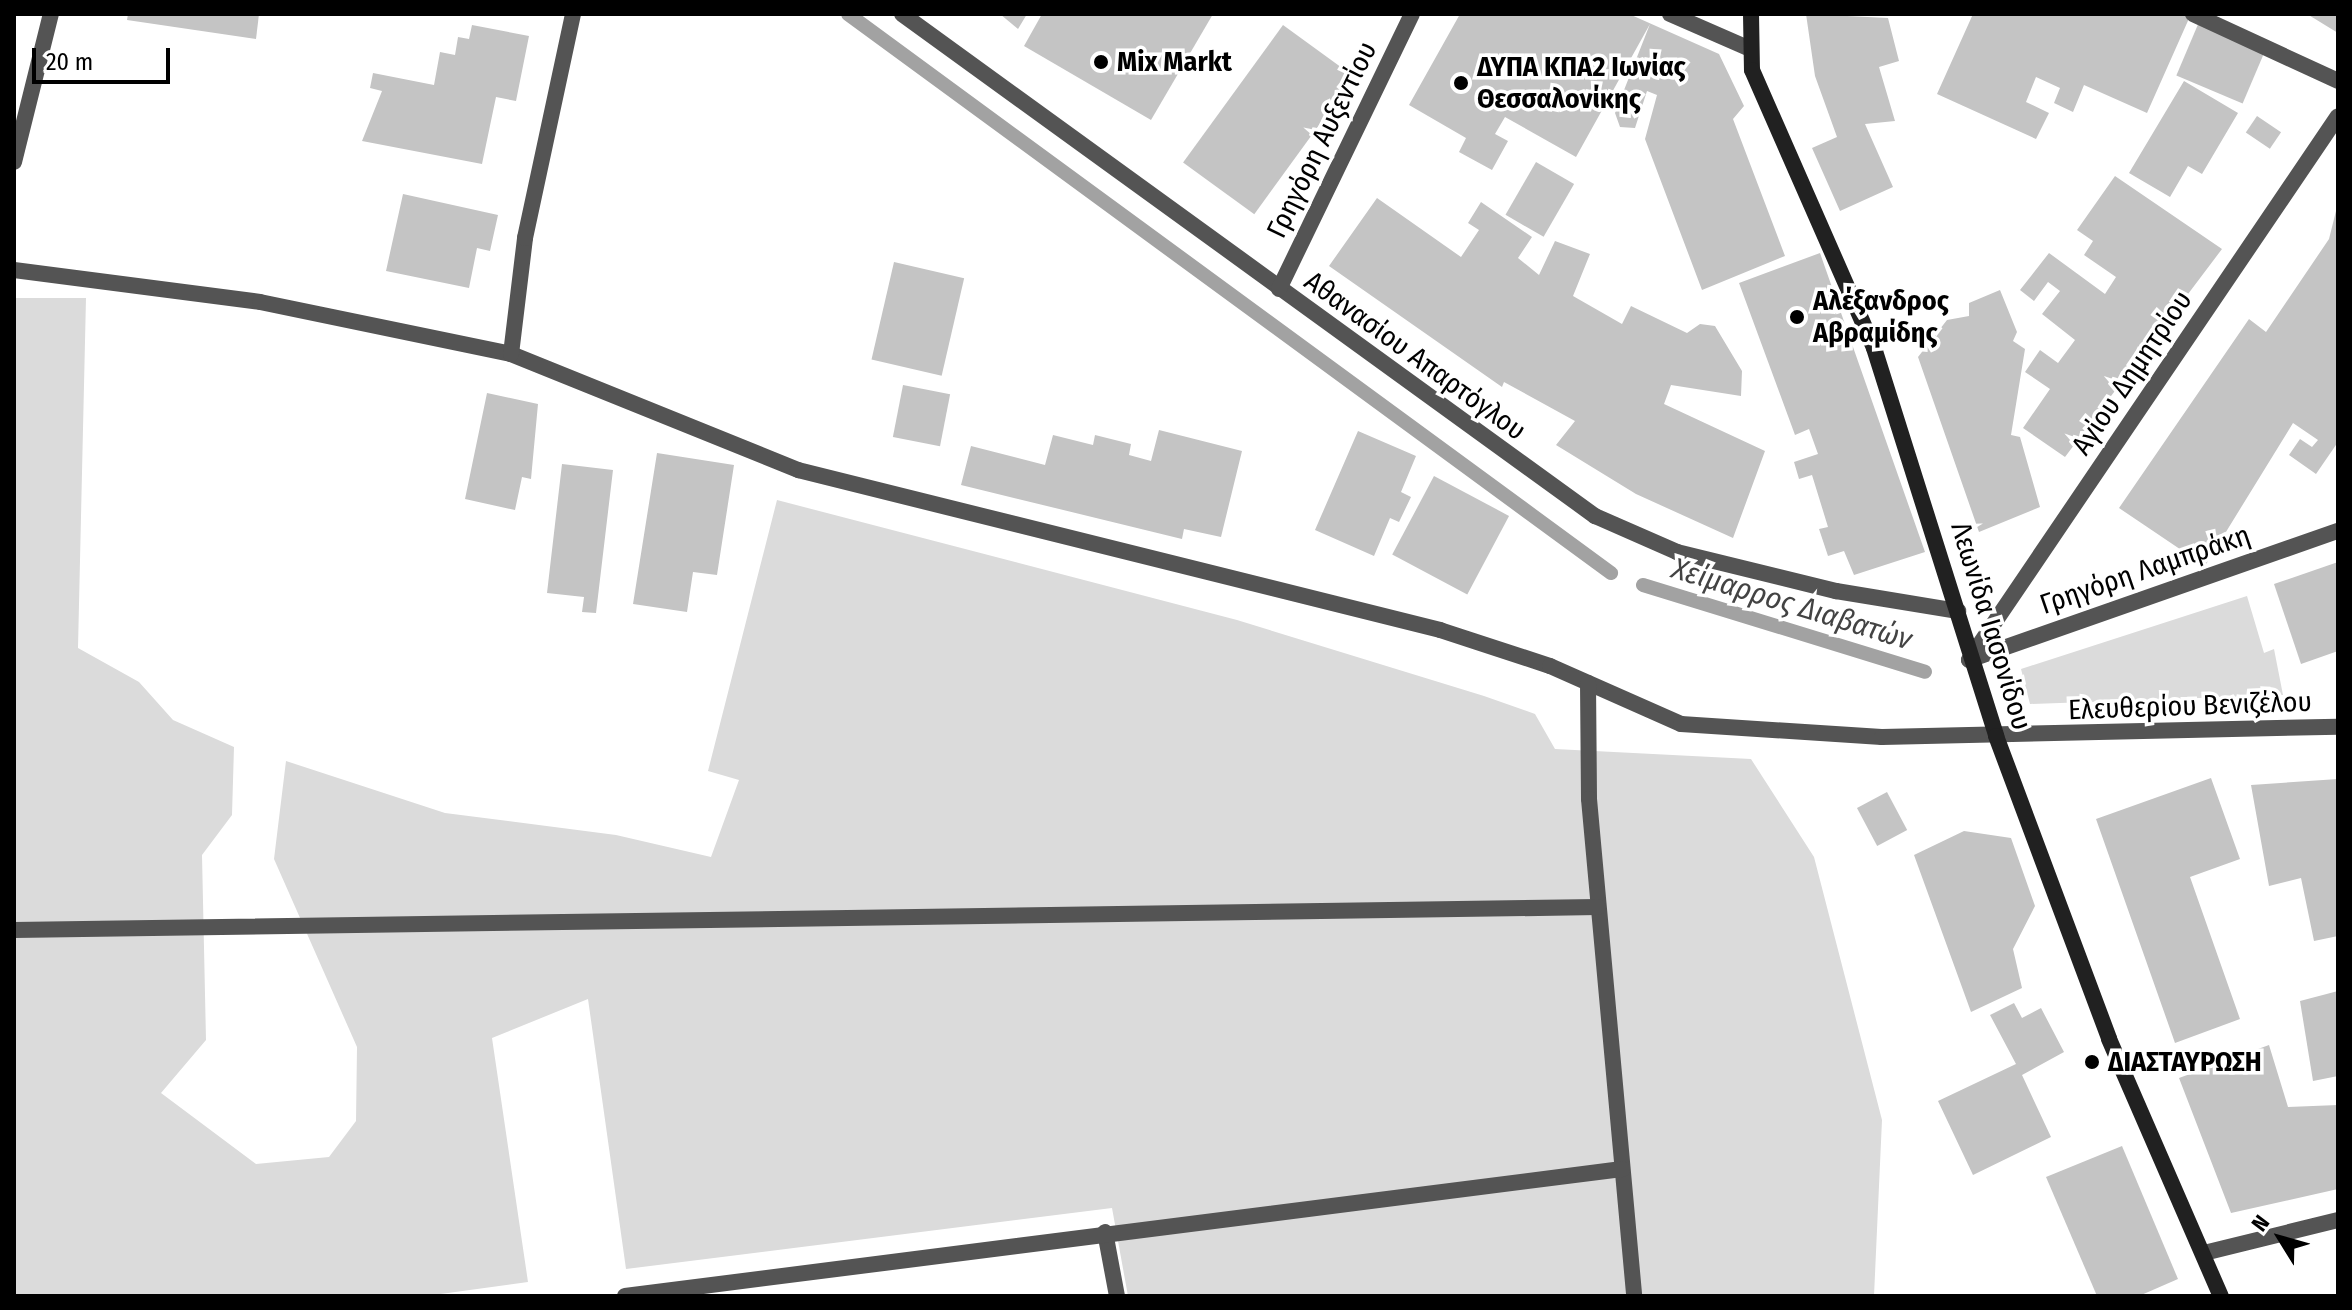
<!DOCTYPE html>
<meta charset="utf-8">
<style>
body{margin:0}
#map{position:relative;width:2352px;height:1310px;overflow:hidden;background:#fff;font-family:"Fira Sans Condensed",sans-serif}
div>[style]{position:absolute}
[style*='--x']{left:calc(var(--x)*1px);top:calc(var(--y)*1px);width:calc(var(--w)*1px);rotate:calc(var(--a)*1deg)}
.green>*{inset:0;background:#dbdbdb}
.stream>*{height:14px;margin:-7px;padding:0 7px;transform-origin:7px;border-radius:7px;background:#a2a2a2}
.building>*{inset:0;background:#c4c4c4;transform-origin:0 0}
.minor>*{height:16px;margin:-8px;padding:0 8px;transform-origin:8px;border-radius:8px;background:#545454}
.secondary>*{height:16px;margin:-8px;padding:0 8px;transform-origin:8px;border-radius:8px;background:#212121}
.dots>*{width:22px;height:22px;translate:-50% -50%;box-sizing:border-box;border:4px solid #fff;border-radius:50%}
span{translate:-50% -50%;white-space:nowrap;text-align:center;line-height:1.15;-webkit-text-stroke:7px #fff;paint-order:stroke}
.poi-label{font-size:28px;color:#000;font-weight:700}
.left{translate:0 -50%;text-align:left}
.street-label{font-size:28px;color:#000}
.water-label{font-size:30px;color:#434343;font-style:italic}
.frame{position:absolute;inset:0;border:16px solid #000;pointer-events:none}
.north{position:absolute;left:2240px;top:1198px;width:80px;height:80px;-webkit-text-stroke:6px #fff;paint-order:stroke;rotate:307deg;font-size:22px;font-weight:700;line-height:32px;text-align:center;color:#000}
.north::after{content:'';display:block;margin:auto;width:28px;height:36px;background:#000;clip-path:polygon(50% 0,100% 100%,50% 72%,0 100%)}
.scale{position:absolute;left:32px;top:48px;width:138px;height:36px;box-sizing:border-box;border:4px solid #000;border-top:0;padding-left:10px;font-size:24px;line-height:28px;white-space:nowrap;color:#000;-webkit-text-stroke:6px #fff;paint-order:stroke}
</style>
<div id="map">
<div class="green">
<i style="clip-path:polygon(14px 298px,86px 298px,78px 648px,139px 682px,173px 720px,234px 747px,232px 815px,202px 855px,206px 1040px,161px 1093px,256px 1164px,329px 1157px,356px 1121px,357px 1047px,274px 859px,286px 761px,445px 813px,616px 835px,711px 857px,739px 780px,708px 771px,777px 500px,1237px 620px,1484px 696px,1535px 714px,1555px 749px,1751px 759px,1814px 857px,1882px 1120px,1874px 1296px,1128px 1296px,1112px 1208px,626px 1269px,588px 999px,492px 1038px,528px 1282px,426px 1296px,14px 1296px)"></i>
<i style="clip-path:polygon(2247px 596px,2264px 653px,2274px 649px,2283px 695px,2030px 704px,2021px 669px)"></i>
</div>
<div class="stream">
<i style="--x:848;--y:14;--w:946;--a:36.23"></i>
<i style="--x:1643;--y:585;--w:295;--a:17.1"></i>
</div>
<div class="building">
<i style="clip-path:polygon(128px 14px,259px 14px,256px 39px,127px 20px)"></i>
<i style="clip-path:polygon(1000px 14px,1027px 14px,1018px 29px)"></i>
<i style="clip-path:polygon(1042px 14px,1213px 14px,1151px 120px,1024px 46px)"></i>
<i style="clip-path:polygon(1460px 14px,1629px 14px,1719px 54px,1744px 106px,1733px 119px,1785px 256px,1702px 290px,1645px 139px,1657px 95px,1647px 91px,1635px 128px,1620px 127px,1615px 113px,1650px 24px,1576px 157px,1505px 117px,1495px 134px,1508px 141px,1492px 170px,1459px 152px,1466px 138px,1409px 105px)"></i>
<i style="clip-path:polygon(1806px 14px,1888px 18px,1899px 61px,1879px 67px,1895px 121px,1865px 124px,1893px 187px,1840px 211px,1812px 148px,1837px 137px,1815px 76px)"></i>
<i style="clip-path:polygon(1973px 14px,2191px 14px,2147px 113px,2084px 85px,2073px 112px,2054px 103px,2060px 88px,2036px 77px,2026px 102px,2049px 113px,2036px 139px,1937px 94px)"></i>
<i style="clip-path:polygon(2307px 14px,2338px 14px,2338px 33px)"></i>
<i style="left:2199px;top:22px;width:72px;height:58px;rotate:23deg"></i>
<i style="clip-path:polygon(472px 25px,529px 36px,516px 101px,496px 97px,482px 164px,362px 141px,382px 91px,370px 88px,373px 73px,434px 85px,440px 52px,455px 55px,458px 37px,469px 39px)"></i>
<i style="left:1283px;top:25px;width:88px;height:170px;rotate:36deg"></i>
<i style="clip-path:polygon(2184px 81px,2238px 113px,2202px 174px,2188px 166px,2170px 197px,2129px 173px)"></i>
<i style="left:2257px;top:116px;width:29px;height:20px;rotate:34deg"></i>
<i style="left:1536px;top:162px;width:44px;height:61px;rotate:30deg"></i>
<i style="clip-path:polygon(2115px 176px,2222px 249px,2065px 457px,2023px 428px,2050px 389px,2025px 372px,2040px 350px,2058px 363px,2075px 340px,2042px 314px,2060px 291px,2048px 282px,2034px 301px,2020px 290px,2049px 253px,2105px 294px,2116px 277px,2084px 255px,2093px 241px,2077px 230px)"></i>
<i style="clip-path:polygon(403px 194px,498px 215px,490px 251px,477px 248px,469px 288px,386px 271px)"></i>
<i style="clip-path:polygon(1377px 198px,1461px 257px,1479px 230px,1468px 223px,1481px 202px,1532px 237px,1518px 258px,1539px 275px,1555px 241px,1590px 254px,1573px 296px,1622px 324px,1631px 306px,1687px 333px,1700px 324px,1715px 326px,1742px 371px,1741px 396px,1671px 385px,1664px 404px,1765px 451px,1733px 538px,1636px 494px,1556px 445px,1575px 421px,1504px 382px,1502px 387px,1329px 266px)"></i>
<i style="clip-path:polygon(2338px 203px,2338px 442px,2316px 474px,2289px 455px,2300px 439px,2312px 447px,2318px 440px,2293px 423px,2205px 566px,2119px 508px,2249px 319px,2266px 332px,2329px 239px)"></i>
<i style="clip-path:polygon(1820px 253px,1925px 552px,1854px 575px,1844px 551px,1828px 556px,1819px 529px,1828px 527px,1812px 475px,1799px 479px,1794px 462px,1818px 454px,1809px 429px,1795px 435px,1739px 283px)"></i>
<i style="left:894px;top:262px;width:72px;height:100px;rotate:13deg"></i>
<i style="clip-path:polygon(2000px 290px,2017px 332px,2013px 341px,2025px 349px,2011px 435px,2020px 437px,2040px 507px,1979px 532px,1918px 357px,1947px 320px,1969px 316px,1969px 303px)"></i>
<i style="left:903px;top:385px;width:48px;height:53px;rotate:11deg"></i>
<i style="clip-path:polygon(487px 393px,538px 404px,531px 479px,522px 477px,515px 510px,465px 499px)"></i>
<i style="clip-path:polygon(1159px 430px,1242px 451px,1221px 537px,1184px 529px,1182px 539px,961px 485px,971px 446px,1045px 465px,1053px 435px,1093px 445px,1095px 435px,1131px 444px,1129px 455px,1151px 461px)"></i>
<i style="clip-path:polygon(1358px 431px,1416px 456px,1401px 492px,1411px 497px,1399px 522px,1390px 518px,1374px 556px,1315px 530px)"></i>
<i style="clip-path:polygon(657px 453px,734px 465px,717px 575px,693px 572px,687px 612px,633px 604px)"></i>
<i style="clip-path:polygon(562px 464px,613px 470px,596px 613px,582px 612px,584px 597px,547px 593px)"></i>
<i style="left:1434px;top:476px;width:85px;height:89px;rotate:28deg"></i>
<i style="clip-path:polygon(2338px 562px,2338px 651px,2301px 664px,2274px 584px)"></i>
<i style="clip-path:polygon(2211px 778px,2240px 859px,2190px 877px,2240px 1019px,2175px 1043px,2096px 819px)"></i>
<i style="clip-path:polygon(2338px 779px,2338px 936px,2314px 941px,2301px 878px,2269px 886px,2251px 785px)"></i>
<i style="left:1887px;top:792px;width:43px;height:34px;rotate:62deg"></i>
<i style="clip-path:polygon(1964px 831px,2011px 838px,2035px 906px,2013px 949px,2022px 988px,1971px 1012px,1914px 855px)"></i>
<i style="clip-path:polygon(2338px 991px,2338px 1076px,2313px 1081px,2300px 1001px)"></i>
<i style="clip-path:polygon(2014px 1003px,2022px 1018px,2041px 1008px,2064px 1052px,2022px 1075px,2051px 1137px,1973px 1175px,1938px 1101px,2016px 1064px,1990px 1015px)"></i>
<i style="clip-path:polygon(2269px 1045px,2288px 1107px,2338px 1105px,2338px 1189px,2231px 1213px,2179px 1078px)"></i>
<i style="clip-path:polygon(2122px 1146px,2178px 1279px,2139px 1296px,2097px 1296px,2046px 1177px)"></i>
</div>
<div class="minor">
<i style="--x:902;--y:14;--w:856;--a:35.92"></i>
<i style="--x:1595;--y:516;--w:90;--a:23.7"></i>
<i style="--x:1677;--y:552;--w:164;--a:13.8"></i>
<i style="--x:1836;--y:591;--w:124;--a:9.3"></i>
<i style="--x:1670;--y:14;--w:85;--a:23.6"></i>
<i style="--x:2193;--y:14;--w:160;--a:24.8"></i>
<i style="--x:14;--y:162;--w:153;--a:-76"></i>
<i style="--x:14;--y:270;--w:248;--a:7.4"></i>
<i style="--x:260;--y:302;--w:256;--a:11.7"></i>
<i style="--x:511;--y:354;--w:310;--a:22"></i>
<i style="--x:798;--y:470;--w:662;--a:13.99"></i>
<i style="--x:1440;--y:630;--w:116;--a:18.1"></i>
<i style="--x:1550;--y:666;--w:143;--a:23.9"></i>
<i style="--x:1681;--y:724;--w:201;--a:3.7"></i>
<i style="--x:1882;--y:737;--w:456;--a:-1.3"></i>
<i style="--x:1279;--y:289;--w:305;--a:-64.2"></i>
<i style="--x:511;--y:354;--w:117;--a:-83.1"></i>
<i style="--x:525;--y:238;--w:229;--a:-77.9"></i>
<i style="--x:1969;--y:660;--w:657;--a:-55.85"></i>
<i style="--x:1969;--y:660;--w:391;--a:-19.3"></i>
<i style="--x:1588;--y:683;--w:116;--a:89.5"></i>
<i style="--x:1589;--y:799;--w:499;--a:84.8"></i>
<i style="--x:14;--y:930;--w:1584;--a:-0.83"></i>
<i style="--x:1105;--y:1232;--w:65;--a:79.4"></i>
<i style="--x:2204;--y:1253;--w:138;--a:-13.8"></i>
<i style="--x:625;--y:1296;--w:1005;--a:-7.26"></i>
</div>
<div class="secondary">
<i style="--x:1751;--y:14;--w:56;--a:89"></i>
<i style="--x:1752;--y:70;--w:304;--a:66.3"></i>
<i style="--x:1874;--y:348;--w:407;--a:72.5"></i>
<i style="--x:1996;--y:736;--w:323;--a:69.5"></i>
<i style="--x:2109;--y:1039;--w:280;--a:66.5"></i>
</div>
<div class="dots">
<i style="left:1101px;top:62px;background:#000"></i>
<i style="left:1461px;top:83px;background:#000"></i>
<i style="left:1797px;top:317px;background:#000"></i>
<i style="left:2092px;top:1062px;background:#000"></i>
</div>
<div class="poi-label">
<span class="left" style="left:1117px;top:62px">Mix Markt</span>
<span class="left" style="left:1477px;top:83px">ΔΥΠΑ ΚΠΑ2 Ιωνίας<br>Θεσσαλονίκης</span>
<span class="left" style="left:1813px;top:317px">Αλέξανδρος<br>Αβραμίδης</span>
<span class="left" style="left:2108px;top:1062px">ΔΙΑΣΤΑΥΡΩΣΗ</span>
</div>
<div class="street-label">
<span style="left:1322px;top:140px;rotate:-64deg">Γρηγόρη Αυξεντίου</span>
<span style="left:1415px;top:356px;rotate:36deg">Αθανασίου Απαρτόγλου</span>
<span style="left:2132px;top:373px;rotate:-56deg">Αγίου Δημητρίου</span>
<span style="left:2145px;top:570px;rotate:-19deg">Γρηγόρη Λαμπράκη</span>
<span style="left:1991px;top:626px;rotate:73deg">Λεωνίδα Ιασονίδου</span>
<span style="left:2190px;top:706px;rotate:-2deg">Ελευθερίου Βενιζέλου</span>
</div>
<div class="water-label">
<span style="left:1792px;top:604px;rotate:17deg">Χείμαρρος Διαβατών</span>
</div>
<div class="frame"></div>
<div class="north">N</div>
<div class="scale">20 m</div>
</div>
